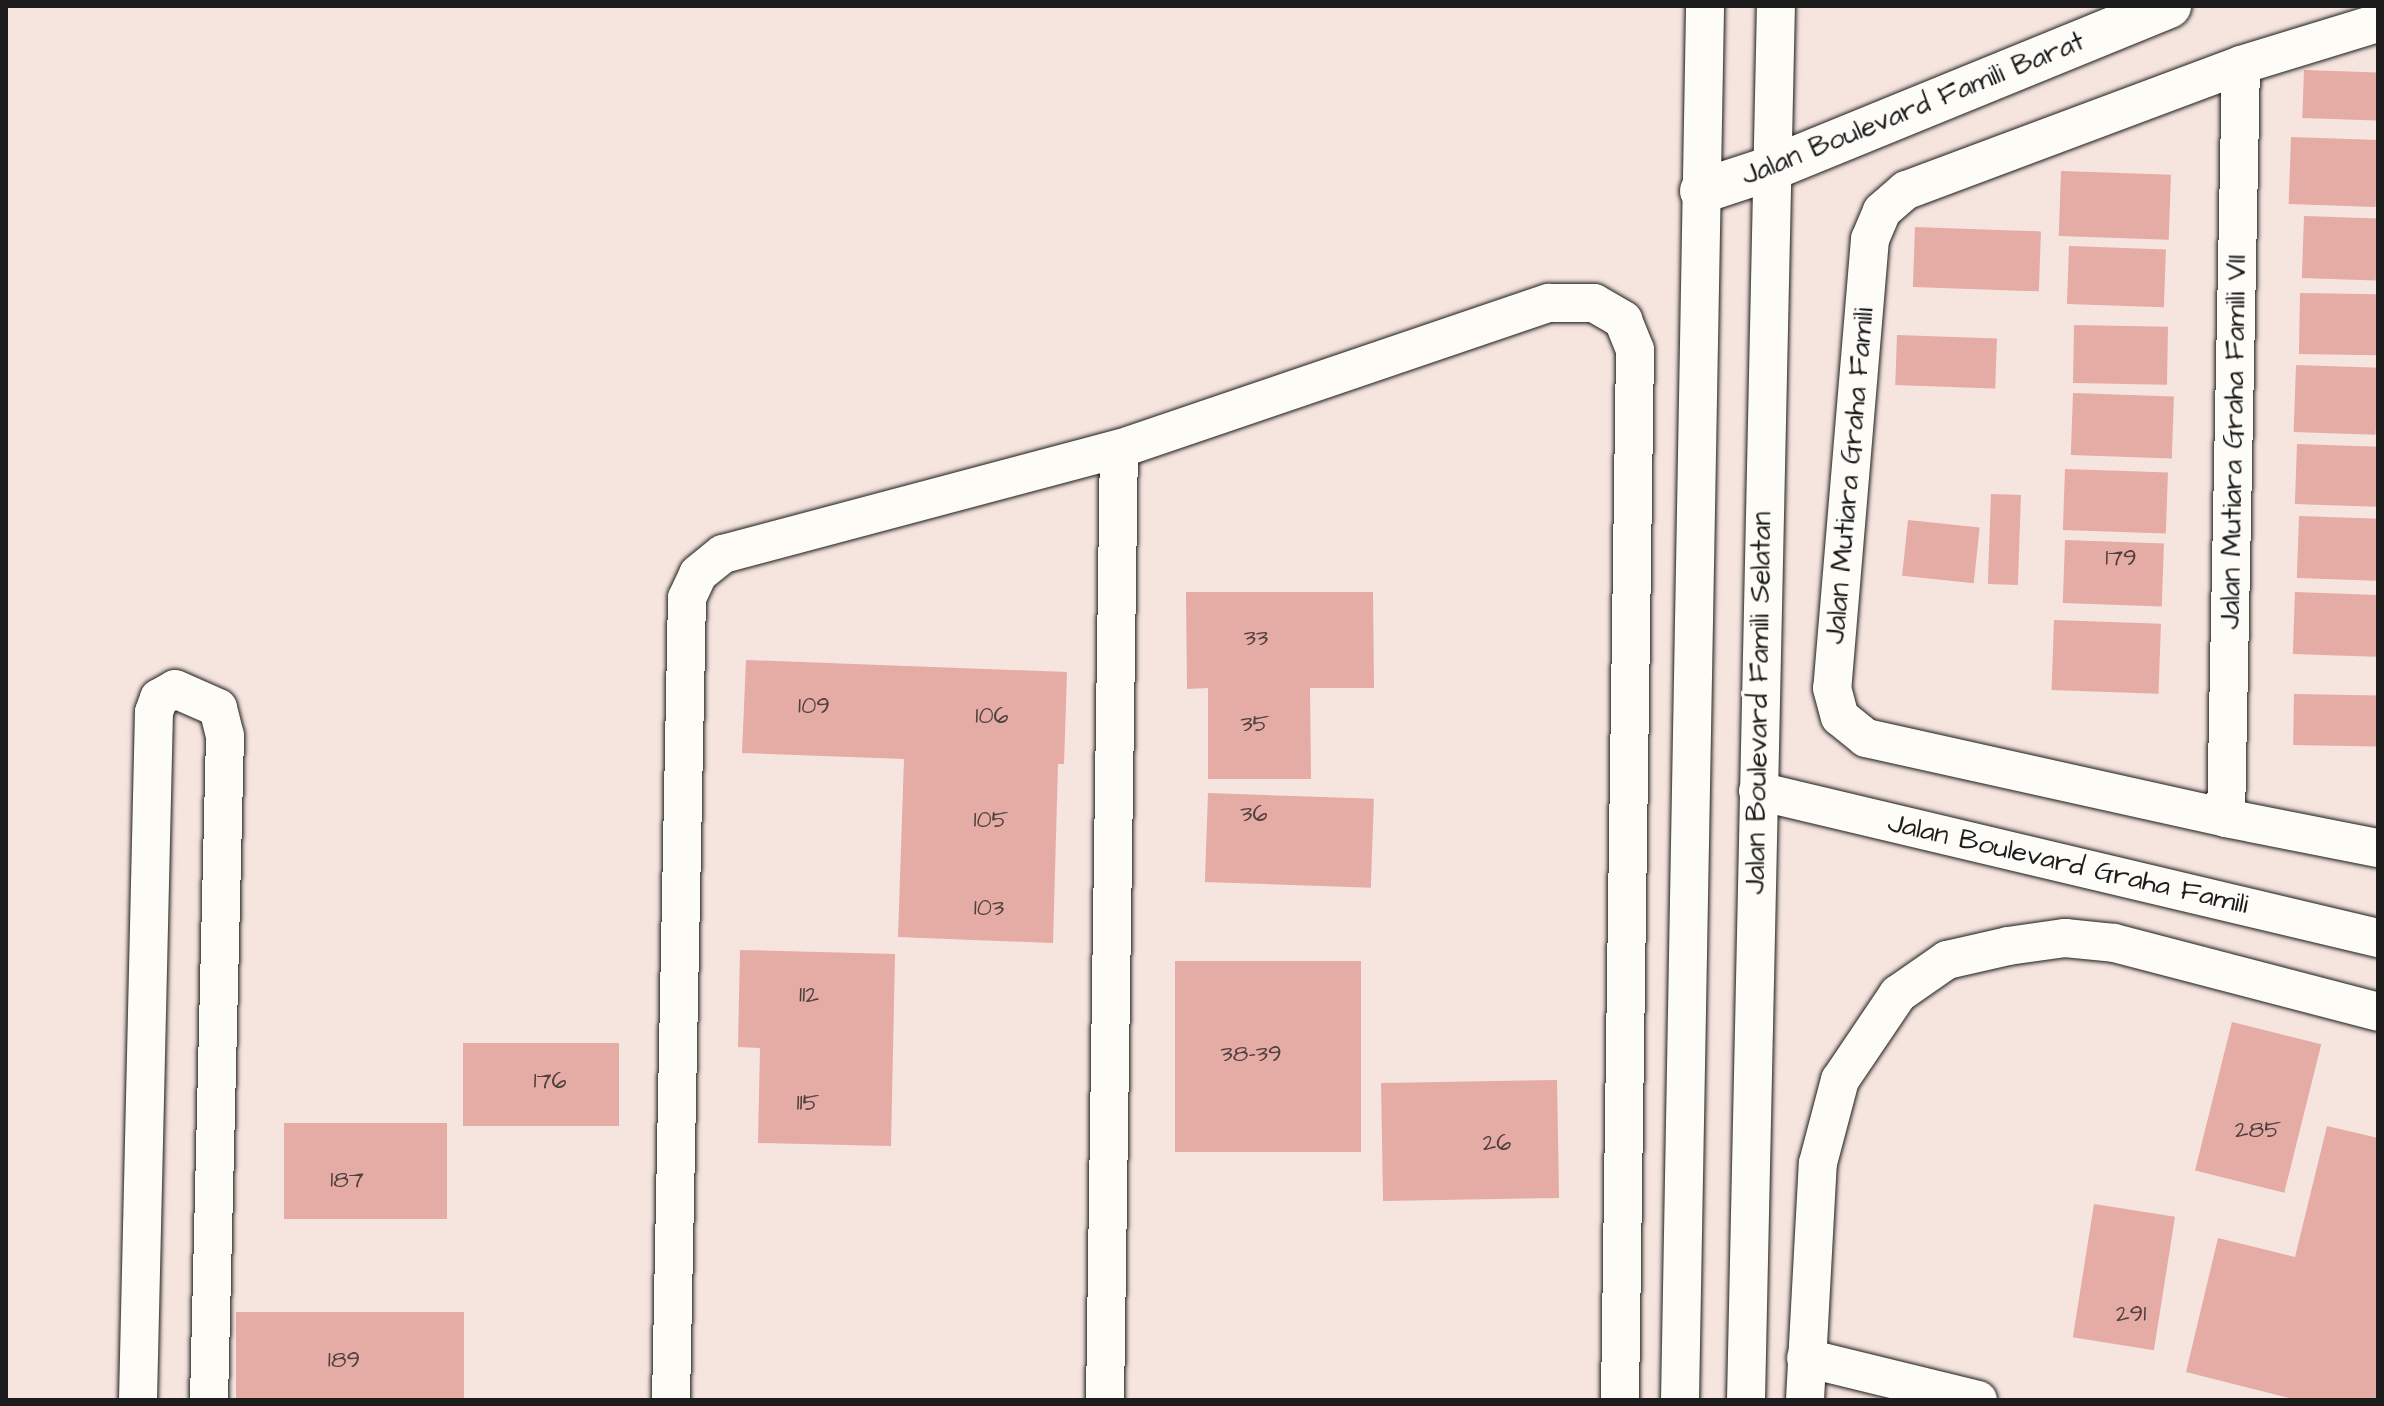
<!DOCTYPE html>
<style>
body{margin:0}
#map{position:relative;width:2384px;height:1406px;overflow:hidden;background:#f6e4de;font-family:"Architects Daughter",sans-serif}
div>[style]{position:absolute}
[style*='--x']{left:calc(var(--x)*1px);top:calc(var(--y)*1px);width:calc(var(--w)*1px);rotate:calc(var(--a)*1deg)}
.building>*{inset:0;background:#e5aba5;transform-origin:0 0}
.roads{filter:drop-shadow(0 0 2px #1c1c1c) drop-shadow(0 0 2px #1c1c1c)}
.minor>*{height:38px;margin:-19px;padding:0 19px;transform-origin:19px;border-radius:19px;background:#fdfcf7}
.tertiary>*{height:44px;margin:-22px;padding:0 22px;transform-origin:22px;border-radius:22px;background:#fdfcf7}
span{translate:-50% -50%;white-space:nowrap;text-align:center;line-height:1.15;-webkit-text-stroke:6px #fdfcf7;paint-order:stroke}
.number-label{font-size:24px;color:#4e403e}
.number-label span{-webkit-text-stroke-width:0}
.street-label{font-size:28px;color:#1c1c1c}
.frame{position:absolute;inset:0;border:8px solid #1c1c1c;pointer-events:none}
</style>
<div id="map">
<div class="building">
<i style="left:2304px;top:70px;width:74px;height:48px;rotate:2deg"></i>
<i style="left:2291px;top:137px;width:87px;height:67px;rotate:2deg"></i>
<i style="left:2061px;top:171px;width:110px;height:65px;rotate:2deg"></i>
<i style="left:2304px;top:216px;width:74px;height:62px;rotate:2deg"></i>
<i style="left:1915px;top:227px;width:126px;height:60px;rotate:2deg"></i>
<i style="left:2069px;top:246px;width:97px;height:58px;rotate:2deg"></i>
<i style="left:2300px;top:293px;width:78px;height:61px;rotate:1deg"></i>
<i style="left:2074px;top:325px;width:94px;height:58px;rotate:1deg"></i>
<i style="left:1897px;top:335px;width:100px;height:50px;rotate:2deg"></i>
<i style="left:2296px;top:365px;width:82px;height:67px;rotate:2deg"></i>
<i style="left:2073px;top:393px;width:101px;height:62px;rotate:2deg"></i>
<i style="left:2297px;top:444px;width:81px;height:60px;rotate:2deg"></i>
<i style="left:2065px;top:469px;width:103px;height:61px;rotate:2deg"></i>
<i style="left:1991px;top:494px;width:30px;height:90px;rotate:2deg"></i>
<i style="left:2299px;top:516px;width:79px;height:62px;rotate:2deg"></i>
<i style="left:1908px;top:520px;width:72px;height:56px;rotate:6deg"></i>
<i style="left:2065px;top:540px;width:99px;height:63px;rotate:2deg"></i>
<i style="clip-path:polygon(1186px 592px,1373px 592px,1374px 688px,1310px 688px,1311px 779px,1208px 779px,1208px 688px,1187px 689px)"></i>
<i style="left:2295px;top:592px;width:83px;height:62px;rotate:2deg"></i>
<i style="left:2054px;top:620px;width:107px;height:70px;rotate:2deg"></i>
<i style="clip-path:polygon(746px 660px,1067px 672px,1064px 764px,1058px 764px,1053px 943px,898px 937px,904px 759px,742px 753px)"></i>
<i style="left:2294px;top:694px;width:84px;height:51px;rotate:1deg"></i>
<i style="left:1208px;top:793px;width:166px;height:89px;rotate:2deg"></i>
<i style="clip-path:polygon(740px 950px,895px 954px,891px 1146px,758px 1143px,760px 1048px,738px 1047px)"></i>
<i style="left:1175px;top:961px;width:186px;height:191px"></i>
<i style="left:2232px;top:1022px;width:92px;height:153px;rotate:14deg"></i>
<i style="left:463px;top:1043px;width:156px;height:83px"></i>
<i style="left:1557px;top:1080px;width:118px;height:176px;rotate:89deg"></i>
<i style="left:284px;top:1123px;width:163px;height:96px"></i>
<i style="clip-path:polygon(2327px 1126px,2378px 1138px,2378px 1400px,2297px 1400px,2186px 1372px,2218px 1238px,2295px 1257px)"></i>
<i style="left:2094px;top:1204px;width:82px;height:135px;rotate:9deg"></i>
<i style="left:464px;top:1312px;width:88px;height:228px;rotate:90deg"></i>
</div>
<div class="roads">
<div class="minor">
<i style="--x:2378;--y:23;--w:143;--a:163"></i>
<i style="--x:2241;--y:65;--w:358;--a:159.5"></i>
<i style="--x:1906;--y:190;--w:32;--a:139"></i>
<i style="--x:1882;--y:211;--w:30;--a:113"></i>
<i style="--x:1870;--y:239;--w:451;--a:94.8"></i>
<i style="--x:1832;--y:688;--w:30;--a:75"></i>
<i style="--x:1840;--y:717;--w:33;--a:39"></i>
<i style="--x:1866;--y:738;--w:369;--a:12.5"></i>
<i style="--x:2226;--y:818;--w:155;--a:11.2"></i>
<i style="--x:1758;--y:791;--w:637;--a:13.34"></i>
<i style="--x:2226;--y:818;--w:753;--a:-88.86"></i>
<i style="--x:1806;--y:1358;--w:177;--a:13.7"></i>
<i style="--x:138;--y:1400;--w:688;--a:-88.67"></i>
<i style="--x:154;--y:712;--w:15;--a:-70"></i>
<i style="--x:159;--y:698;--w:18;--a:-29"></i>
<i style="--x:175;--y:689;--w:47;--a:23.8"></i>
<i style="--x:218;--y:708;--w:29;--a:76"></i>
<i style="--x:225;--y:736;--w:664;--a:91.38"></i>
<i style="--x:671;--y:1400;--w:802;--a:-88.86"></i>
<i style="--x:687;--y:598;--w:26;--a:-65"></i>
<i style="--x:698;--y:574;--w:32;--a:-39"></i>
<i style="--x:723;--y:554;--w:410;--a:-14.9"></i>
<i style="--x:1119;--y:449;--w:454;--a:-18.8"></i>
<i style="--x:1549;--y:303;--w:45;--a:0"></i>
<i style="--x:1594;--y:303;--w:34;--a:30"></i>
<i style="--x:1623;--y:320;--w:32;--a:68"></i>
<i style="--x:1635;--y:350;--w:1050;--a:90.82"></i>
<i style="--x:1105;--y:1400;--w:951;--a:-89.16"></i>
<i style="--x:1680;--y:1400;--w:1394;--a:-88.97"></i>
<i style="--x:1746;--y:1400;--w:1394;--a:-88.77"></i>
<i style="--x:1805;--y:1400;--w:237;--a:-86.9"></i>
<i style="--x:1818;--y:1163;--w:86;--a:-75.2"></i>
<i style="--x:1840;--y:1080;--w:104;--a:-56"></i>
<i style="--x:1898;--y:994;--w:60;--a:-34.8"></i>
<i style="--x:1947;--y:960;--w:63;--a:-12.9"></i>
<i style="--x:2008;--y:946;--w:58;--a:-8"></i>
<i style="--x:2065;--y:938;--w:49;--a:5.8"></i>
<i style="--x:2114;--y:943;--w:273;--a:14.6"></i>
</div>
<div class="tertiary">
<i style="--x:1702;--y:191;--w:74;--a:-18.2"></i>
<i style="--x:1772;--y:168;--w:429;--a:-22.2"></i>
</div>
</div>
<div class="number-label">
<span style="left:2121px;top:559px">179</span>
<span style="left:1256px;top:639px">33</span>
<span style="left:814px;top:707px">109</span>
<span style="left:992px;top:717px">106</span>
<span style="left:1255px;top:725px">35</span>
<span style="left:1254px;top:815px">36</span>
<span style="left:991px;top:821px">105</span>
<span style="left:989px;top:909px">103</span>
<span style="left:809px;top:996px">112</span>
<span style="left:1251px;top:1055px">38-39</span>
<span style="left:550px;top:1082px">176</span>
<span style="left:808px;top:1104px">115</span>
<span style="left:2258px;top:1131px">285</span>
<span style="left:1497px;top:1144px">26</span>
<span style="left:347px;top:1181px">187</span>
<span style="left:2131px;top:1315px">291</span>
<span style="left:344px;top:1361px">189</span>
</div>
<div class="street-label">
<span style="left:1913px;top:109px;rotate:-22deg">Jalan Boulevard Famili Barat</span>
<span style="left:2234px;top:442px;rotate:-89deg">Jalan Mutiara Graha Famili VII</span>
<span style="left:1850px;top:476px;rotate:-85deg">Jalan Mutiara Graha Famili</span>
<span style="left:1759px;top:703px;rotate:-89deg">Jalan Boulevard Famili Selatan</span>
<span style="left:2068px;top:864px;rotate:13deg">Jalan Boulevard Graha Famili</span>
</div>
<div class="frame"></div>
</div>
